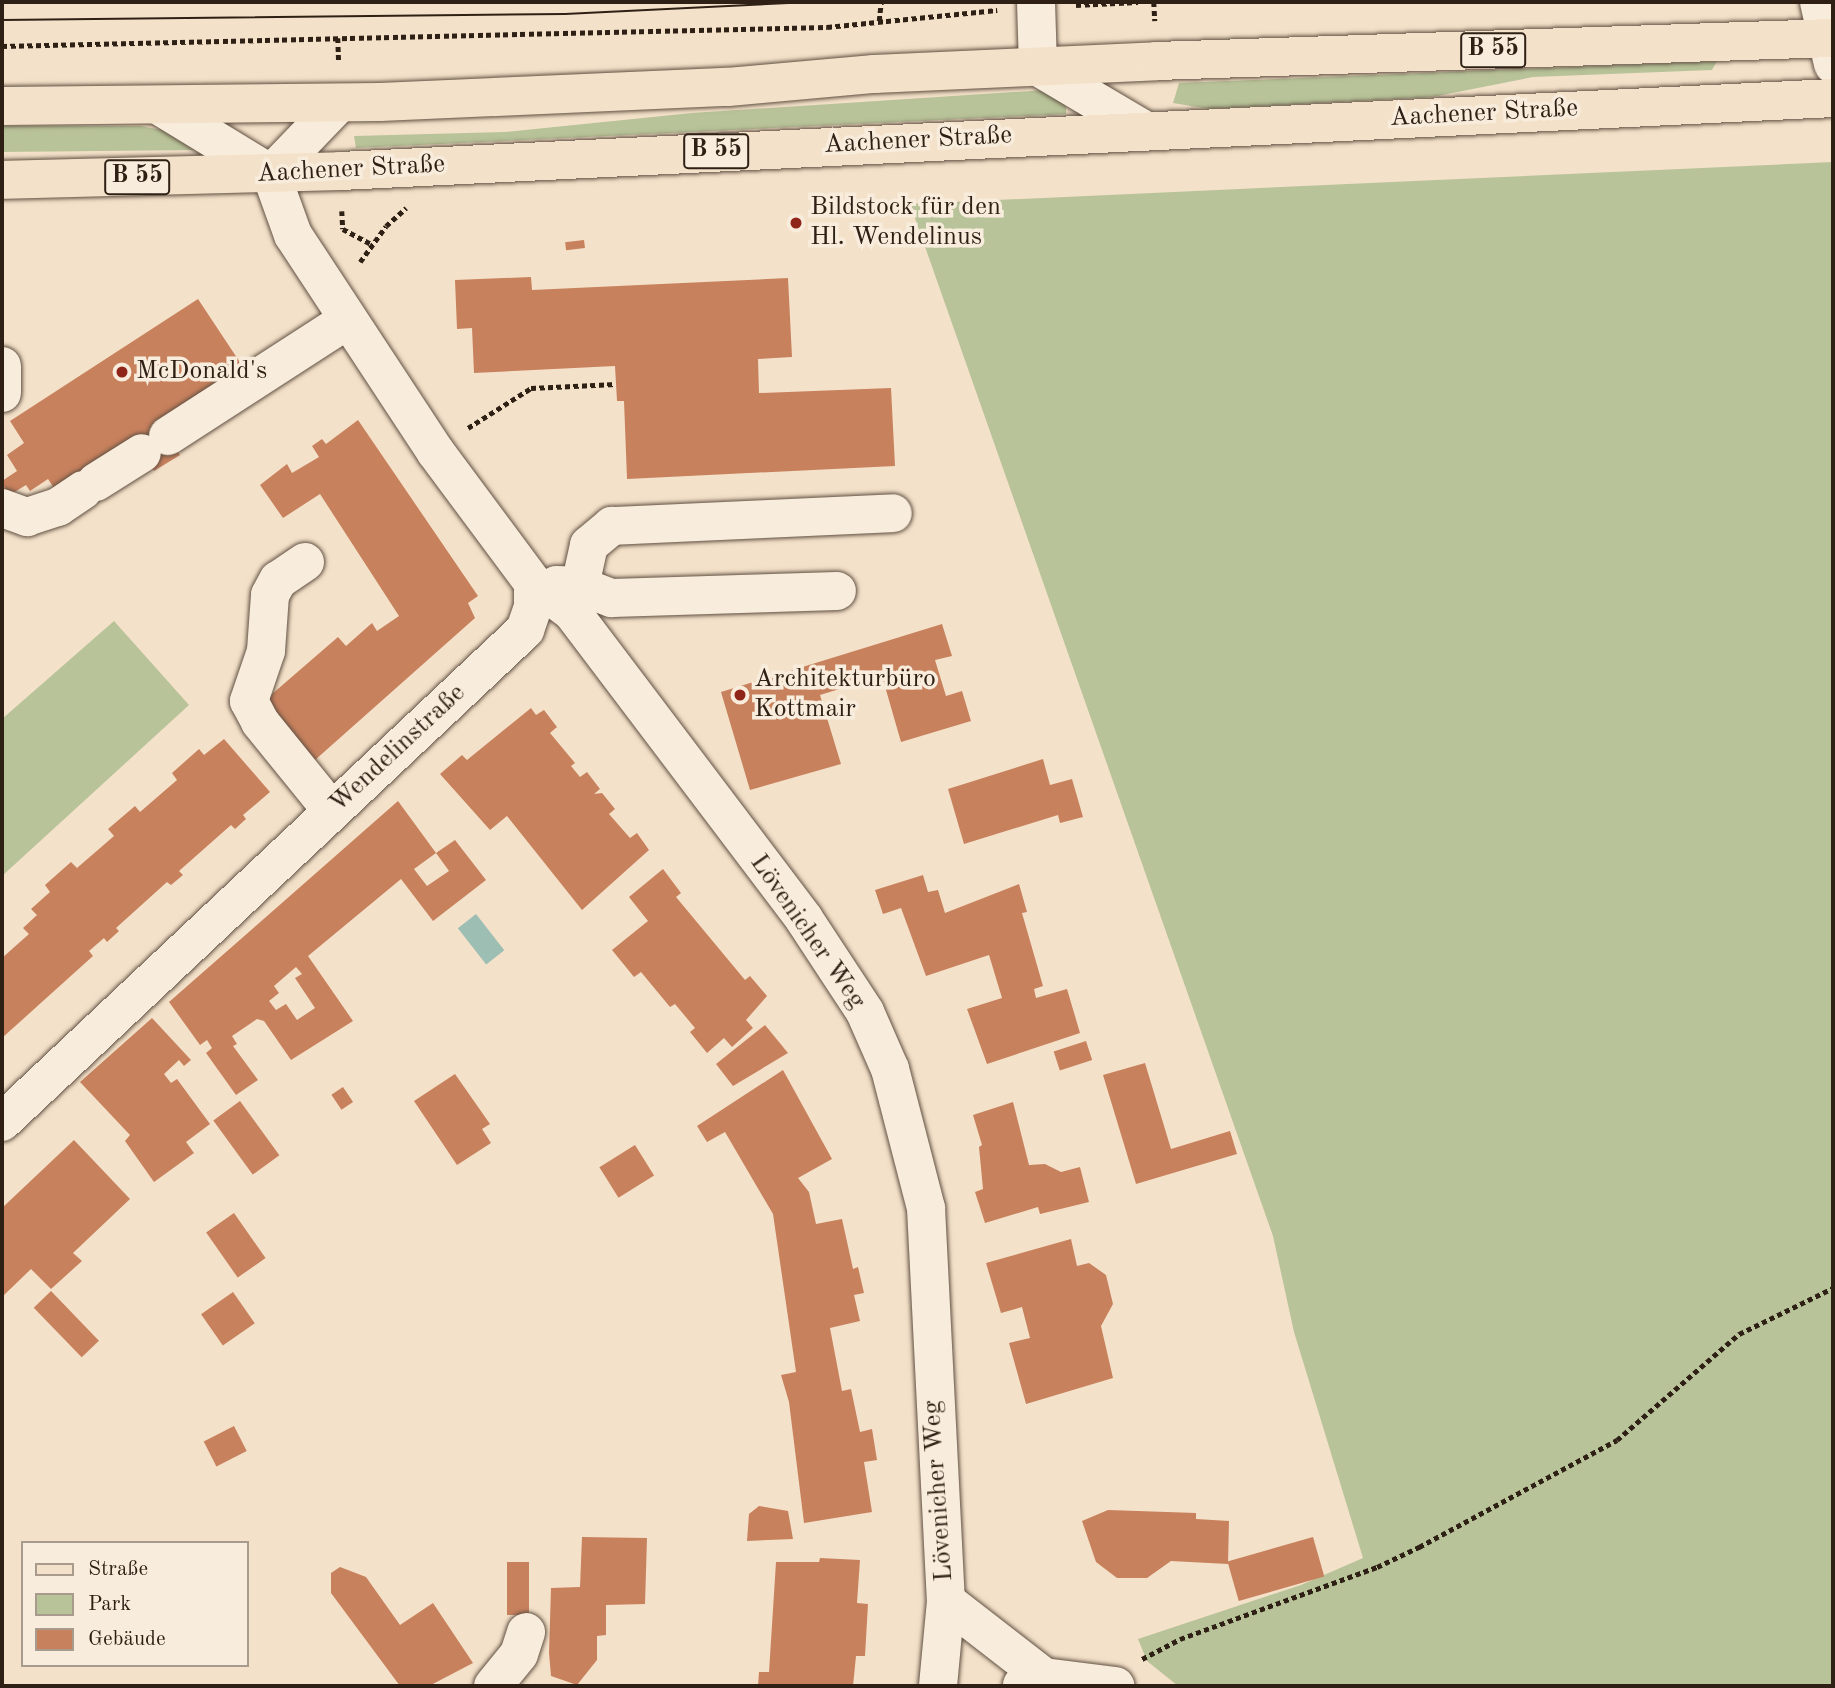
<!DOCTYPE html>
<meta charset="utf-8">
<style>
body{margin:0}
#map{position:relative;width:1835px;height:1688px;overflow:hidden;background:#f4e1c9;font-family:"Old Standard TT",serif}
div>[style]{position:absolute}
[style*='--x']{left:calc(var(--x)*1px);top:calc(var(--y)*1px);width:calc(var(--w)*1px);rotate:calc(var(--a)*1deg)}
.green>*{inset:0;background:#b8c399}
.water>*{inset:0;background:#9cbeb3;transform-origin:0 0}
.building>*{inset:0;background:#c8815d;transform-origin:0 0}
.path>*{height:4.5px;margin-top:-2.25px;transform-origin:0;background:repeating-linear-gradient(90deg,#2f2015 0 5px,transparent 0 8.5px)}
.roads{filter:drop-shadow(0 0 2px #605042) drop-shadow(0 0 2px #605042)}
.minor>*{height:38px;margin:-19px;padding:0 19px;transform-origin:19px;border-radius:19px;background:#f8ecdc}
.major>*{height:38px;margin:-19px;padding:0 19px;transform-origin:19px;border-radius:19px;background:#f4e1c9}
.tram>*{height:2px;margin:-1px;padding:0 1px;transform-origin:1px;border-radius:1px;background:#2f2015}
.dots>*{width:19px;height:19px;translate:-50% -50%;box-sizing:border-box;border:4px solid #f8ecdc;border-radius:50%}
span{translate:-50% -50%;white-space:nowrap;text-align:center;line-height:1.15;-webkit-text-stroke:7px #f8ecdc;paint-order:stroke}
.shield-label span{padding:2px 5px;background:#f8ecdc;border:2px solid;border-radius:5px;-webkit-text-stroke-width:0}
.shield-label{font-size:24px;color:#2f2015;font-weight:700}
.street-label{font-size:26px;color:#2f2015}
.poi-label{font-size:26px;color:#2f2015}
.left{translate:0 -50%;text-align:left}
.frame{position:absolute;inset:0;border:4px solid #2f2015;pointer-events:none}
.legend{position:absolute;left:21px;top:1541px;width:228px;height:126px;box-sizing:border-box;background:#f8ecdc;border:2px solid #a89a8c;margin:0;padding:9px 12px;list-style:none;font-size:21px;color:#2f2015}
.legend li{display:flex;align-items:center;gap:14px;height:35px}
.legend b{width:35px;border:2px solid #a89a8c}
</style>
<div id="map">
<div class="green">
<i style="clip-path:polygon(1717px 61px,1712px 70px,1533px 77px,1432px 97px,1209px 109px,1173px 103px,1179px 83px)"></i>
<i style="clip-path:polygon(1046px 90px,1066px 106px,1066px 114px,356px 148px,354px 136px,505px 132px,692px 113px)"></i>
<i style="clip-path:polygon(2px 126px,140px 126px,168px 131px,197px 150px,2px 152px)"></i>
<i style="clip-path:polygon(1833px 162px,1833px 1686px,1178px 1686px,1147px 1661px,1138px 1639px,1301px 1585px,1363px 1558px,1294px 1332px,1273px 1236px,910px 204px)"></i>
<i style="clip-path:polygon(114px 621px,189px 705px,2px 876px,2px 719px)"></i>
</div>
<div class="water">
<i style="left:476px;top:914px;width:46px;height:23px;rotate:52deg"></i>
</div>
<div class="building">
<i style="left:584px;top:240px;width:8px;height:19px;rotate:83deg"></i>
<i style="clip-path:polygon(531px 277px,532px 290px,788px 278px,792px 357px,758px 359px,759px 393px,891px 388px,895px 466px,627px 479px,624px 401px,617px 401px,615px 366px,474px 373px,472px 328px,457px 329px,455px 280px)"></i>
<i style="clip-path:polygon(198px 299px,251px 379px,166px 433px,180px 455px,154px 471px,142px 453px,62px 500px,48px 479px,30px 491px,26px 485px,8px 496px,2px 481px,17px 471px,7px 455px,24px 443px,10px 421px)"></i>
<i style="clip-path:polygon(358px 420px,478px 596px,468px 603px,475px 618px,315px 760px,264px 701px,338px 637px,346px 646px,372px 623px,377px 631px,399px 616px,320px 494px,283px 518px,260px 485px,287px 464px,292px 473px,319px 457px,312px 446px,322px 439px,326px 444px)"></i>
<i style="clip-path:polygon(942px 624px,952px 656px,935px 660px,946px 696px,962px 691px,971px 721px,901px 742px,882px 676px,820px 695px,841px 764px,750px 790px,721px 692px)"></i>
<i style="clip-path:polygon(531px 708px,536px 715px,544px 710px,557px 727px,550px 733px,575px 763px,571px 766px,580px 777px,587px 772px,600px 789px,594px 794px,602px 793px,615px 809px,609px 814px,630px 838px,637px 833px,649px 850px,582px 910px,507px 816px,490px 830px,440px 774px,462px 755px,467px 760px)"></i>
<i style="clip-path:polygon(224px 739px,270px 792px,243px 815px,246px 819px,235px 829px,231px 825px,179px 871px,183px 875px,171px 885px,167px 882px,116px 928px,119px 931px,107px 942px,104px 938px,89px 951px,93px 956px,2px 1038px,2px 958px,29px 934px,23px 928px,37px 915px,31px 909px,50px 892px,45px 885px,71px 862px,77px 868px,114px 836px,108px 829px,135px 806px,140px 812px,177px 780px,172px 773px,199px 749px,204px 755px)"></i>
<i style="clip-path:polygon(1043px 759px,1050px 785px,1072px 779px,1083px 817px,1060px 823px,1058px 815px,964px 844px,948px 789px)"></i>
<i style="clip-path:polygon(evenodd,398px 801px,436px 853px,414px 869px,427px 886px,449px 871px,436px 853px,455px 840px,486px 880px,433px 921px,401px 879px,308px 956px,353px 1021px,291px 1060px,264px 1021px,257px 1019px,232px 1036px,237px 1044px,233px 1046px,258px 1080px,236px 1095px,206px 1053px,212px 1048px,207px 1040px,200px 1045px,169px 1002px,398px 801px,296px 967px,302px 974px,295px 978px,315px 1008px,297px 1020px,286px 1004px,276px 1010px,269px 1001px,279px 993px,274px 986px,296px 967px)"></i>
<i style="clip-path:polygon(663px 869px,681px 893px,676px 897px,745px 980px,750px 976px,767px 996px,746px 1020px,753px 1028px,732px 1047px,724px 1038px,707px 1053px,690px 1032px,695px 1028px,675px 1004px,670px 1007px,641px 972px,634px 977px,612px 950px,648px 921px,629px 897px)"></i>
<i style="clip-path:polygon(923px 875px,928px 892px,938px 890px,945px 913px,1019px 884px,1027px 912px,1022px 913px,1043px 986px,1034px 989px,1036px 998px,1067px 989px,1080px 1033px,987px 1064px,967px 1009px,1002px 998px,989px 955px,926px 976px,901px 908px,883px 914px,875px 890px)"></i>
<i style="clip-path:polygon(152px 1018px,191px 1060px,184px 1066px,179px 1060px,164px 1074px,171px 1083px,177px 1079px,210px 1124px,186px 1142px,194px 1153px,154px 1182px,125px 1141px,130px 1135px,80px 1082px)"></i>
<i style="clip-path:polygon(765px 1025px,788px 1053px,733px 1086px,716px 1064px)"></i>
<i style="left:1086px;top:1041px;width:20px;height:34px;rotate:72deg"></i>
<i style="clip-path:polygon(1145px 1063px,1171px 1149px,1230px 1131px,1237px 1154px,1136px 1184px,1103px 1075px)"></i>
<i style="clip-path:polygon(783px 1070px,832px 1159px,798px 1178px,809px 1192px,816px 1224px,842px 1219px,853px 1269px,858px 1267px,864px 1293px,854px 1295px,860px 1321px,830px 1328px,842px 1391px,851px 1389px,860px 1432px,872px 1429px,877px 1460px,864px 1462px,872px 1512px,804px 1523px,789px 1402px,781px 1375px,796px 1372px,773px 1214px,725px 1132px,707px 1142px,697px 1126px)"></i>
<i style="clip-path:polygon(455px 1074px,490px 1124px,482px 1129px,491px 1143px,457px 1165px,414px 1101px)"></i>
<i style="left:343px;top:1087px;width:18px;height:14px;rotate:56deg"></i>
<i style="left:240px;top:1101px;width:67px;height:33px;rotate:54deg"></i>
<i style="clip-path:polygon(1013px 1102px,1029px 1165px,1045px 1164px,1061px 1172px,1080px 1167px,1089px 1202px,1040px 1214px,1038px 1207px,985px 1223px,975px 1192px,983px 1189px,979px 1147px,982px 1145px,973px 1115px)"></i>
<i style="clip-path:polygon(74px 1140px,130px 1199px,73px 1253px,82px 1261px,51px 1289px,31px 1269px,2px 1297px,2px 1208px)"></i>
<i style="left:635px;top:1145px;width:36px;height:42px;rotate:58deg"></i>
<i style="left:234px;top:1213px;width:55px;height:34px;rotate:55deg"></i>
<i style="clip-path:polygon(1071px 1239px,1077px 1266px,1089px 1263px,1106px 1275px,1113px 1304px,1101px 1326px,1113px 1378px,1026px 1404px,1009px 1343px,1030px 1338px,1022px 1307px,1001px 1313px,986px 1263px)"></i>
<i style="left:51px;top:1291px;width:69px;height:24px;rotate:46deg"></i>
<i style="left:233px;top:1292px;width:38px;height:39px;rotate:55deg"></i>
<i style="left:234px;top:1426px;width:28px;height:34px;rotate:63deg"></i>
<i style="clip-path:polygon(759px 1506px,788px 1511px,793px 1539px,747px 1541px,749px 1514px)"></i>
<i style="clip-path:polygon(1108px 1510px,1196px 1513px,1196px 1519px,1229px 1521px,1228px 1564px,1171px 1561px,1147px 1578px,1117px 1578px,1096px 1562px,1082px 1521px)"></i>
<i style="clip-path:polygon(582px 1537px,647px 1538px,645px 1604px,606px 1605px,606px 1635px,597px 1636px,597px 1660px,577px 1685px,551px 1676px,549px 1653px,551px 1588px,580px 1587px)"></i>
<i style="left:1313px;top:1537px;width:41px;height:89px;rotate:74deg"></i>
<i style="clip-path:polygon(820px 1558px,860px 1560px,857px 1603px,868px 1604px,865px 1656px,856px 1656px,853px 1686px,758px 1686px,759px 1672px,769px 1672px,776px 1562px,819px 1562px)"></i>
<i style="left:507px;top:1562px;width:22px;height:53px"></i>
<i style="clip-path:polygon(340px 1567px,366px 1577px,400px 1625px,433px 1603px,473px 1663px,429px 1686px,400px 1686px,331px 1593px,331px 1573px)"></i>
</div>
<div class="path">
<i style="--x:1154;--y:2;--w:19;--a:87"></i>
<i style="--x:1076;--y:5;--w:62;--a:-2.8"></i>
<i style="--x:879;--y:21;--w:19;--a:-84"></i>
<i style="--x:338;--y:38;--w:24;--a:88"></i>
<i style="--x:2;--y:46;--w:825;--a:-1.32"></i>
<i style="--x:827;--y:27;--w:171;--a:-5.7"></i>
<i style="--x:342;--y:211;--w:18;--a:87"></i>
<i style="--x:343;--y:229;--w:32;--a:28"></i>
<i style="--x:360;--y:262;--w:44;--a:-54.2"></i>
<i style="--x:386;--y:226;--w:27;--a:-42"></i>
<i style="--x:468;--y:428;--w:75;--a:-32.4"></i>
<i style="--x:531;--y:388;--w:85;--a:-2.7"></i>
<i style="--x:1142;--y:1659;--w:43;--a:-27.8"></i>
<i style="--x:1180;--y:1639;--w:210;--a:-20.1"></i>
<i style="--x:1377;--y:1567;--w:47;--a:-25.5"></i>
<i style="--x:1419;--y:1547;--w:225;--a:-28.4"></i>
<i style="--x:1617;--y:1440;--w:162;--a:-41"></i>
<i style="--x:1739;--y:1334;--w:105;--a:-26.1"></i>
</div>
<div class="roads">
<div class="minor">
<i style="--x:1036;--y:2;--w:65;--a:88.2"></i>
<i style="--x:1038;--y:67;--w:122;--a:30.6"></i>
<i style="--x:1819;--y:2;--w:64;--a:77.3"></i>
<i style="--x:271;--y:174;--w:98;--a:-46.2"></i>
<i style="--x:2;--y:393;--w:27;--a:-90"></i>
<i style="--x:168;--y:436;--w:213;--a:-32.9"></i>
<i style="--x:96;--y:482;--w:54;--a:-32.2"></i>
<i style="--x:2;--y:508;--w:27;--a:20"></i>
<i style="--x:27;--y:517;--w:33;--a:-18"></i>
<i style="--x:58;--y:507;--w:30;--a:-34"></i>
<i style="--x:305;--y:562;--w:32;--a:146"></i>
<i style="--x:278;--y:580;--w:17;--a:118"></i>
<i style="--x:270;--y:595;--w:56;--a:94.1"></i>
<i style="--x:266;--y:651;--w:53;--a:108.8"></i>
<i style="--x:249;--y:701;--w:24;--a:62"></i>
<i style="--x:260;--y:722;--w:114;--a:51"></i>
<i style="--x:533;--y:583;--w:49;--a:36.6"></i>
<i style="--x:572;--y:612;--w:385;--a:52.9"></i>
<i style="--x:804;--y:919;--w:111;--a:56.7"></i>
<i style="--x:865;--y:1012;--w:62;--a:66.3"></i>
<i style="--x:890;--y:1069;--w:144;--a:75.5"></i>
<i style="--x:926;--y:1208;--w:394;--a:87.1"></i>
<i style="--x:946;--y:1601;--w:85;--a:95.4"></i>
<i style="--x:556;--y:585;--w:24;--a:2"></i>
<i style="--x:580;--y:586;--w:34;--a:21"></i>
<i style="--x:612;--y:598;--w:225;--a:-1.8"></i>
<i style="--x:580;--y:586;--w:42;--a:-77.6"></i>
<i style="--x:589;--y:545;--w:30;--a:-40"></i>
<i style="--x:612;--y:526;--w:281;--a:-2.6"></i>
<i style="--x:2;--y:1122;--w:718;--a:-43.25"></i>
<i style="--x:525;--y:630;--w:24;--a:-71"></i>
<i style="--x:533;--y:607;--w:24;--a:-90"></i>
<i style="--x:533;--y:583;--w:164;--a:-126.6"></i>
<i style="--x:435;--y:451;--w:258;--a:-123.3"></i>
<i style="--x:293;--y:235;--w:65;--a:-109.8"></i>
<i style="--x:271;--y:174;--w:132;--a:-148.6"></i>
<i style="--x:946;--y:1601;--w:124;--a:37.8"></i>
<i style="--x:1022;--y:1685;--w:23;--a:-20"></i>
<i style="--x:1044;--y:1677;--w:72;--a:7.2"></i>
<i style="--x:493;--y:1686;--w:41;--a:-50.9"></i>
<i style="--x:519;--y:1654;--w:23;--a:-72"></i>
</div>
<div class="major">
<i style="--x:2;--y:106;--w:378;--a:-0.6"></i>
<i style="--x:380;--y:102;--w:348;--a:-2.5"></i>
<i style="--x:728;--y:87;--w:147;--a:-5.1"></i>
<i style="--x:874;--y:74;--w:283;--a:-2.6"></i>
<i style="--x:1157;--y:61;--w:676;--a:-1.95"></i>
<i style="--x:2;--y:180;--w:339;--a:-1.5"></i>
<i style="--x:341;--y:171;--w:1494;--a:-2.8"></i>
</div>
</div>
<div class="tram">
<i style="--x:2;--y:20;--w:563;--a:-0.61"></i>
<i style="--x:565;--y:14;--w:245;--a:-2.8"></i>
</div>
<div class="dots">
<i style="left:796px;top:223px;background:#8f2418"></i>
<i style="left:122px;top:372px;background:#8f2418"></i>
<i style="left:740px;top:695px;background:#8f2418"></i>
</div>
<div class="shield-label">
<span style="left:1493px;top:50px">B 55</span>
<span style="left:716px;top:151px">B 55</span>
<span style="left:137px;top:177px">B 55</span>
</div>
<div class="street-label">
<span style="left:1484px;top:114px;rotate:-3deg">Aachener Straße</span>
<span style="left:918px;top:141px;rotate:-3deg">Aachener Straße</span>
<span style="left:351px;top:170px;rotate:-3deg">Aachener Straße</span>
<span style="left:398px;top:749px;rotate:-43deg">Wendelinstraße</span>
<span style="left:807px;top:932px;rotate:55deg">Lövenicher Weg</span>
<span style="left:939px;top:1491px;rotate:-94deg">Lövenicher Weg</span>
</div>
<div class="poi-label">
<span class="left" style="left:810px;top:223px">Bildstock für den<br>Hl. Wendelinus</span>
<span class="left" style="left:136px;top:372px">McDonald's</span>
<span class="left" style="left:754px;top:695px">Architekturbüro<br>Kottmair</span>
</div>
<div class="frame"></div>
<ul class="legend">
<li><b style="height:9px;background:#f4e1c9"></b>Straße</li>
<li><b style="height:19px;background:#b8c399"></b>Park</li>
<li><b style="height:19px;background:#c8815d"></b>Gebäude</li>
</ul>
</div>
